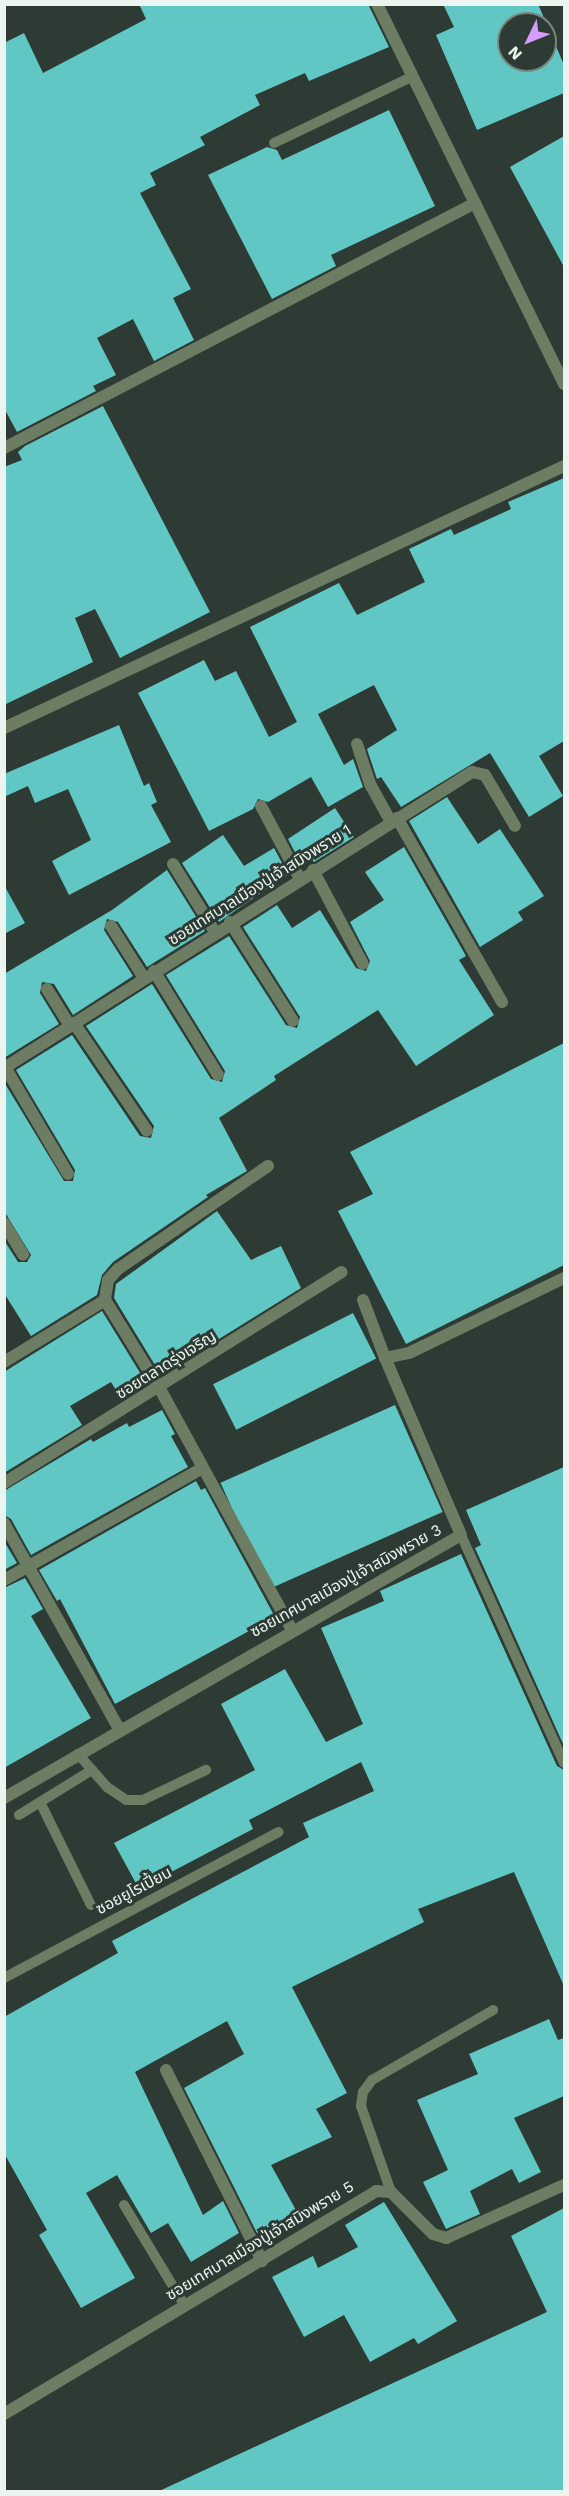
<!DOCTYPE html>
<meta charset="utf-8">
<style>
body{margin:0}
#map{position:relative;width:569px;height:2496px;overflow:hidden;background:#2d3b34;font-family:"Work Sans","Noto Sans Thai",sans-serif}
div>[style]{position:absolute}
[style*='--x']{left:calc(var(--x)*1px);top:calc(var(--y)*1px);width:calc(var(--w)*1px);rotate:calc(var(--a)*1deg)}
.building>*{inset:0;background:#61c7c4;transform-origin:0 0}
.service>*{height:10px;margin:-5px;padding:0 5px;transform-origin:5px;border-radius:5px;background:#6d7d63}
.minor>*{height:12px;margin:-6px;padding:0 6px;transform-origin:6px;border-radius:6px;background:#6d7d63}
span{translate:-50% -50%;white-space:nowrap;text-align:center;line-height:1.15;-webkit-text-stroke:6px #2d3b34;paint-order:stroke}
.street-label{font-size:16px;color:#ebf4ef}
.frame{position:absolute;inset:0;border:6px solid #ebf4ef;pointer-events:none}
.north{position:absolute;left:497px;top:12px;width:60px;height:60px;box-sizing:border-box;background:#2d3b34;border:2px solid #79857f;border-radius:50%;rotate:227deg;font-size:16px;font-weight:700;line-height:24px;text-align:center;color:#ebf4ef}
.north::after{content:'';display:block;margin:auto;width:21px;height:27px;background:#d49cfb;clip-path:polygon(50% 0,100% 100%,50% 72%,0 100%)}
</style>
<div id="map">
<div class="building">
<i style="clip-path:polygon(139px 4px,368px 4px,389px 47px,309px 81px,305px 73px,255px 95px,260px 105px,200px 137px,205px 145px,150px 173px,156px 185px,140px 193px,191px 289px,173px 298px,194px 340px,154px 361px,133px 319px,97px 338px,116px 375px,93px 386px,96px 391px,17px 432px,4px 408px,4px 43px,24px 33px,43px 73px,146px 19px)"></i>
<i style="clip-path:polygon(evenodd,443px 4px,538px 4px,564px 65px,564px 93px,477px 130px,436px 35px,454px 27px,443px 4px,509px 24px,545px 24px,545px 60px,509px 60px,509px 24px)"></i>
<i style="clip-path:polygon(389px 110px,435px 206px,331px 255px,336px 266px,272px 299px,208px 175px,267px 147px,277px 150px,282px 160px)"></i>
<i style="clip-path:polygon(564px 136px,564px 267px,510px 167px)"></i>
<i style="clip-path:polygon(103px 406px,210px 612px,120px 658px,95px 609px,75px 618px,93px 662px,4px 705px,4px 467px,22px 460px,18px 452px,25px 446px)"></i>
<i style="clip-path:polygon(564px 478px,564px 741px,539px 756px,563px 796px,529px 817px,490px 753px,401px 807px,381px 777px,377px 779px,367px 749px,397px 730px,374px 685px,318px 714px,344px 765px,353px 759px,363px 787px,328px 807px,311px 777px,268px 802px,258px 799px,253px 809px,209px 831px,138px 693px,204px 660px,215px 681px,236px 671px,269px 737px,297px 722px,250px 627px,339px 583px,357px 615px,425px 582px,409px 549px,451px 529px,454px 535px,511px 509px,508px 502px)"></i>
<i style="clip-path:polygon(119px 725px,144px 786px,149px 783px,157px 802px,151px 805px,171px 842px,69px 895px,52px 861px,91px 840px,68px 789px,35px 803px,28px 786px,4px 797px,4px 774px)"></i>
<i style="clip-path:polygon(447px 797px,478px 844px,500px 829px,544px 896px,518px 912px,523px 920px,480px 947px,409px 821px)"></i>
<i style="clip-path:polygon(335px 808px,354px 837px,314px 862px,310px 858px,301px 864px,288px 839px)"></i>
<i style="clip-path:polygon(223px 835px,244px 866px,274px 848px,288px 874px,219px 922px,182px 863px)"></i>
<i style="clip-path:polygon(404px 847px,466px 956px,459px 960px,494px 1015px,416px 1066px,378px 1010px,274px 1076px,276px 1080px,219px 1118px,247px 1171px,206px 1195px,208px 1197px,113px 1262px,102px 1275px,97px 1295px,31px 1336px,4px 1293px,4px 1240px,18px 1262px,27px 1262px,31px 1255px,4px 1211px,4px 1082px,64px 1181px,73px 1181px,75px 1170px,16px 1070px,72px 1035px,140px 1136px,151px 1138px,154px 1126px,86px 1026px,152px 984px,211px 1079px,222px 1082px,225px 1071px,166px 975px,229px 936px,286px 1025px,297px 1028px,300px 1017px,243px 927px,277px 905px,292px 928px,320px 910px,356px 968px,366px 971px,370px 961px,350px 922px,384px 900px,365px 872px)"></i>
<i style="clip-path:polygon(167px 870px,205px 931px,147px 967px,118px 922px,107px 919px,104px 930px,133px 976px,73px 1015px,54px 984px,42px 982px,40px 993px,59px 1024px,4px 1058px,4px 974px,112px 910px)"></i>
<i style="clip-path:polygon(4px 885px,25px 923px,4px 934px)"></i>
<i style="clip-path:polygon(564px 1043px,564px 1265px,406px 1344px,338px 1211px,373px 1194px,350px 1152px)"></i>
<i style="clip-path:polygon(217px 1211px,251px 1260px,281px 1246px,301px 1288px,161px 1375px,114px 1298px,116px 1284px)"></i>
<i style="clip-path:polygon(102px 1311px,147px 1384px,122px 1400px,111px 1382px,70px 1406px,82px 1425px,4px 1473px,4px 1372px)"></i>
<i style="left:353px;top:1313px;width:51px;height:157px;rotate:63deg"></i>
<i style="left:395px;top:1405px;width:117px;height:191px;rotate:66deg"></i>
<i style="clip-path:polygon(162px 1410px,175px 1434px,171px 1436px,188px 1467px,31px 1555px,11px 1519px,4px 1515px,4px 1491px,91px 1439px,93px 1442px,127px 1423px,129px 1427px)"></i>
<i style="clip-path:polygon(564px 1467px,564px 1746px,475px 1548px,481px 1545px,466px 1510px)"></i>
<i style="clip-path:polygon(196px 1481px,201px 1490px,205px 1488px,275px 1617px,115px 1704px,60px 1599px,57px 1601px,39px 1570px)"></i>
<i style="clip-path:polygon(4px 1541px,17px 1563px,4px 1570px)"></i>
<i style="clip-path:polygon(461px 1554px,557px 1766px,564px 1770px,564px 1986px,514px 1872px,418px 1909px,424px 1922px,292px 1987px,347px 2093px,316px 2109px,332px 2137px,271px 2165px,297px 2212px,257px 2233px,184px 2088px,244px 2054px,227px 2021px,135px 2072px,203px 2215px,223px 2201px,239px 2233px,191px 2262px,168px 2223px,151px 2233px,117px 2175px,86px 2193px,135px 2278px,81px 2308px,39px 2235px,47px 2230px,4px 2153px,4px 2017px,118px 1953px,112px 1941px,309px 1837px,303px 1823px,374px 1791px,361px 1762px,249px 1820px,253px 1829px,139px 1889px,114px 1843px,255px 1770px,221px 1704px,285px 1669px,326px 1742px,363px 1724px,321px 1628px,384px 1601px,380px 1591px)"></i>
<i style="clip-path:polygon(25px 1578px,43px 1609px,31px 1616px,91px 1718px,4px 1768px,4px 1588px)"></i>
<i style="clip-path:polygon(549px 2019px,558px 2040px,564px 2038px,564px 2096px,514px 2118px,541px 2172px,519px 2183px,512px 2169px,470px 2191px,480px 2214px,446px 2229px,423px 2182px,448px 2170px,417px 2100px,478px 2074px,469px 2054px)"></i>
<i style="clip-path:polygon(384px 2202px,457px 2321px,418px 2344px,414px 2338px,370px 2362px,344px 2315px,304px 2337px,272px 2277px,313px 2256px,318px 2268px,358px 2247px,345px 2225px)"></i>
<i style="clip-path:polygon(564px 2208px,564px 2492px,157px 2492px,547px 2312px,511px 2236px)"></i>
</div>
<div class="service">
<i style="--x:274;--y:143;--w:154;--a:-25.7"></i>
<i style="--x:461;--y:1535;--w:250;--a:65.7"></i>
<i style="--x:78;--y:1754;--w:44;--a:48.7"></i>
<i style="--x:107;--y:1787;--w:23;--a:34"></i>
<i style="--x:126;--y:1800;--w:17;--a:0"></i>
<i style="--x:143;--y:1800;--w:70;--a:-25.5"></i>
<i style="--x:40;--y:1802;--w:115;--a:63.7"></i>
<i style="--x:19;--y:1815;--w:86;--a:-31.7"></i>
<i style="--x:4;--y:1978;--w:311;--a:-28"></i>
<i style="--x:391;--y:2192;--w:91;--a:-109.2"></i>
<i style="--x:361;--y:2106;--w:14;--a:-82"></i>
<i style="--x:363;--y:2092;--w:15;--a:-53"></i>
<i style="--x:372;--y:2080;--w:140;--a:-30"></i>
<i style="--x:124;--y:2205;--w:118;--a:58.9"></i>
</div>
<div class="minor">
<i style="--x:377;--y:4;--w:424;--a:63.8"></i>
<i style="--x:4;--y:448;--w:531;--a:-27.48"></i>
<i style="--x:4;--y:728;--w:618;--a:-25.07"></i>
<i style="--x:357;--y:744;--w:42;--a:72"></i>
<i style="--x:370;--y:784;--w:43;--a:61.1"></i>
<i style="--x:261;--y:806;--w:83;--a:61.9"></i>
<i style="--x:397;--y:818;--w:212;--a:60.3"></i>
<i style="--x:173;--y:864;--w:80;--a:58.3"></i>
<i style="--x:313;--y:870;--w:106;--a:62"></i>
<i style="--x:230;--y:922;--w:117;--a:57.5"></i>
<i style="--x:111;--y:926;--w:62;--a:57.6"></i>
<i style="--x:154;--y:971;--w:122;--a:58.4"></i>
<i style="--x:47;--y:989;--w:44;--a:58.1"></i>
<i style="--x:74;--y:1023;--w:130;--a:55.9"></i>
<i style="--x:5;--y:1067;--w:124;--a:59.5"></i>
<i style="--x:4;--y:1068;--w:554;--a:-32.31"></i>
<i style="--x:472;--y:772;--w:13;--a:13"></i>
<i style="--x:485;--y:775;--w:59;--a:59.5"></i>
<i style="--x:268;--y:1166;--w:182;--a:145.5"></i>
<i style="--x:118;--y:1269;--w:15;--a:132"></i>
<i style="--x:108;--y:1280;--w:20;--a:99"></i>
<i style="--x:105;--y:1300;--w:105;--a:58.3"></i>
<i style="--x:160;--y:1389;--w:275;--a:61.3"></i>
<i style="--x:4;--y:1223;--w:37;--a:59"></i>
<i style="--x:363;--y:1300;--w:62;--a:69.2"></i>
<i style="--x:4;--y:1362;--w:119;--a:-31.5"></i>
<i style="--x:4;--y:1483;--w:398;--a:-32"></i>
<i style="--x:4;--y:1523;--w:236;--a:60.8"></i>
<i style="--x:4;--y:1580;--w:228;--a:-29.4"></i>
<i style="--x:4;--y:1798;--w:527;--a:-29.92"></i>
<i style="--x:461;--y:1535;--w:193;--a:-113.2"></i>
<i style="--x:385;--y:1358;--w:25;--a:-12"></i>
<i style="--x:409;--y:1353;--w:172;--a:-25.8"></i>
<i style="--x:166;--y:2070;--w:214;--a:63.3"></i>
<i style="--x:4;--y:2414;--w:434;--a:-30.9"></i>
<i style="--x:376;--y:2191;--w:15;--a:4"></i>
<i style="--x:391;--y:2192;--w:59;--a:45"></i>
<i style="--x:433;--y:2234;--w:14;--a:17"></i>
<i style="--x:446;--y:2238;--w:129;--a:-24.2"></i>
</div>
<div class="street-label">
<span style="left:260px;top:885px;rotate:-32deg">ซอยเทศบาลเมืองปู่เจ้าสมิงพราย 1</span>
<span style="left:166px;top:1365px;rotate:-32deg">ซอยตลาดรุ่งเจริญ</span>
<span style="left:346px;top:1581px;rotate:-29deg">ซอยเทศบาลเมืองปู่เจ้าสมิงพราย 3</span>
<span style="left:134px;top:1891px;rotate:-28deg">ซอยยูโรเปี้ยน</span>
<span style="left:260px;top:2241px;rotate:-31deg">ซอยเทศบาลเมืองปู่เจ้าสมิงพราย 5</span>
</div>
<div class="frame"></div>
<div class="north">N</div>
</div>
